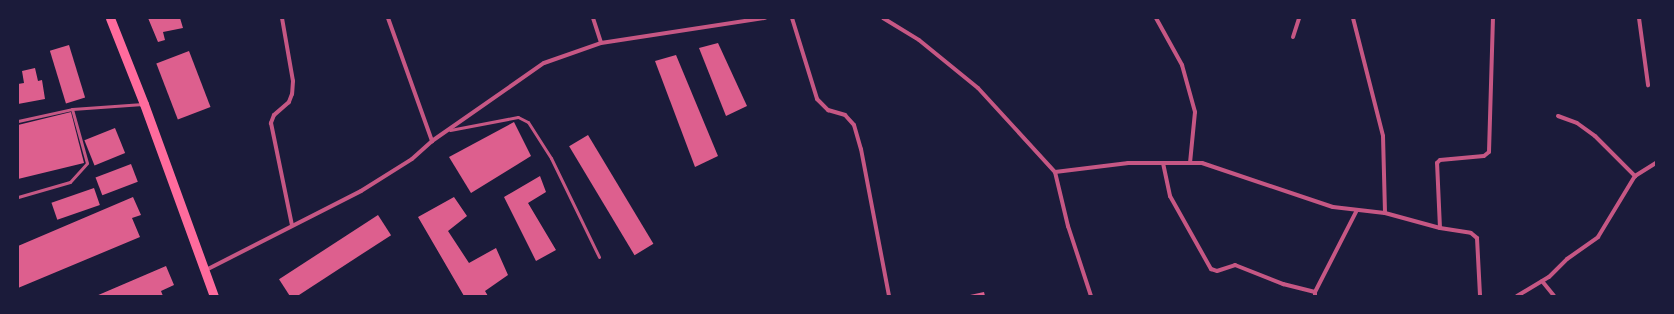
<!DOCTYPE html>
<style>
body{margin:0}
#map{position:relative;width:1674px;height:314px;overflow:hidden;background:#1b1b3a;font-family:"DM Sans",sans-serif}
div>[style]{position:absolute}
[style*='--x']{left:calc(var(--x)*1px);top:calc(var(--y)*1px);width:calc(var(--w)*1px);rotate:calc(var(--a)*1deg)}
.building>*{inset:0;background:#dd5f8e;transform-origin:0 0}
.service>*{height:3px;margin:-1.5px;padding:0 1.5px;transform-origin:1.5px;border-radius:1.5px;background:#c65784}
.minor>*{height:4px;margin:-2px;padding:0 2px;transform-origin:2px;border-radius:2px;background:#c65784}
.primary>*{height:9px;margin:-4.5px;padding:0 4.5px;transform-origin:4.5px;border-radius:4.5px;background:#ff6b9d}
span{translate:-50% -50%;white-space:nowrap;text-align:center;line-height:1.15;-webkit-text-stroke:4px #1b1b3a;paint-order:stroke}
.frame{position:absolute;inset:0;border:19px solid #1b1b3a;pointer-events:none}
</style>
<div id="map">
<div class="building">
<i style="clip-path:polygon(148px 18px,180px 18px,183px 28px,163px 32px,165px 40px,158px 42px)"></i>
<i style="clip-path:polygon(718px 43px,747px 106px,726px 116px,699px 48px)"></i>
<i style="left:69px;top:45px;width:55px;height:20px;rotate:73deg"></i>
<i style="left:189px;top:51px;width:60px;height:35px;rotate:69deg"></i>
<i style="clip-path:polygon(676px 55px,718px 156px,695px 167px,655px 61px)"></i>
<i style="clip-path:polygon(35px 68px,38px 81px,42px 80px,45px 99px,18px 104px,18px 84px,24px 83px,22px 71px)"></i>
<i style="clip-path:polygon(71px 112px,84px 163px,18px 179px,18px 125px)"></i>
<i style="clip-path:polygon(514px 122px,531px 156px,471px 193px,449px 157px)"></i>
<i style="left:115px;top:128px;width:27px;height:33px;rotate:68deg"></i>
<i style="left:588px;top:135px;width:127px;height:22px;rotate:59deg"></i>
<i style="left:131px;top:164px;width:19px;height:38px;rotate:69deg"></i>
<i style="clip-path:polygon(540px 176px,546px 192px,528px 203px,556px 250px,536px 261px,504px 197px)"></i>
<i style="left:94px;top:188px;width:18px;height:45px;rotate:71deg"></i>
<i style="clip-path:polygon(133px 197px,141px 215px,132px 218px,140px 237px,18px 288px,18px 246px)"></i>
<i style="clip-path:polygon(454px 197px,467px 216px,448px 231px,469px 263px,496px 248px,508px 275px,485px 291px,488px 296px,464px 296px,418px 217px)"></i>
<i style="left:378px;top:215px;width:24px;height:118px;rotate:57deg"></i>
<i style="clip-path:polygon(166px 266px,174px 285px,161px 291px,163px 296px,96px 296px)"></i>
<i style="clip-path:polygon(984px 292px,985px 296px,970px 296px,970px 295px)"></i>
</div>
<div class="service">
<i style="--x:18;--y:121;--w:55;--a:-12.5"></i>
<i style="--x:72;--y:109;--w:71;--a:-4"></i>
<i style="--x:450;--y:130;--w:69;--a:-10.8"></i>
<i style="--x:518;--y:117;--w:11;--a:27"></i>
<i style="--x:528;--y:122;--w:43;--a:57.4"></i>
<i style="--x:551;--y:158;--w:110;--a:64.1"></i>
<i style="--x:18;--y:197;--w:54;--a:-16.1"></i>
<i style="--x:70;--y:182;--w:25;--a:-48"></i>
<i style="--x:87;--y:163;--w:56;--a:-105.5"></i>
</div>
<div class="minor">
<i style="--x:282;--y:18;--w:64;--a:80.1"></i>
<i style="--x:293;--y:81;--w:13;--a:94"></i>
<i style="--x:292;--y:94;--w:9;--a:111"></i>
<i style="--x:289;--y:102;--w:20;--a:139"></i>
<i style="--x:274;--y:115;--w:9;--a:111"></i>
<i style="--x:271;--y:123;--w:104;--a:78.4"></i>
<i style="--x:388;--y:18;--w:131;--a:70.3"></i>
<i style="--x:593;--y:18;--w:26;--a:72"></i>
<i style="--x:792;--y:18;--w:85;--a:72.8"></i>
<i style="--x:817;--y:99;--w:16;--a:45"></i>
<i style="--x:828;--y:110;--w:18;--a:16"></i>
<i style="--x:845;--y:115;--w:13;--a:48"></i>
<i style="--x:854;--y:125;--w:25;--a:74"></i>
<i style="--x:861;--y:149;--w:150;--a:79.2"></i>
<i style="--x:883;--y:18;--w:42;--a:31.4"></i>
<i style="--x:919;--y:40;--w:76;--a:39.1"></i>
<i style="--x:978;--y:88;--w:114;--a:47.5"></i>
<i style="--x:1055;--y:172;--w:56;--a:76.5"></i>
<i style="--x:1068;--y:226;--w:74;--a:71.8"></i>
<i style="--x:1156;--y:18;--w:54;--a:61"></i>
<i style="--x:1182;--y:65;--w:49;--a:74.5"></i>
<i style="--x:1195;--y:112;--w:51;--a:95.6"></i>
<i style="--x:1353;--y:18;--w:122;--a:75.7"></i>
<i style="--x:1383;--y:136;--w:77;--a:88.5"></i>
<i style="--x:1639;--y:18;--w:68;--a:82.3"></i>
<i style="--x:1293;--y:37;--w:20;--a:-72"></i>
<i style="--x:1558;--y:116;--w:20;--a:20"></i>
<i style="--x:1577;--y:123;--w:22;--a:36"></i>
<i style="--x:1595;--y:136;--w:57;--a:45"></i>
<i style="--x:1163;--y:163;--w:34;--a:78"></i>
<i style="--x:1170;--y:196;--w:84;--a:60.7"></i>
<i style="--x:1211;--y:269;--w:6;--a:18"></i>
<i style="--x:1217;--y:271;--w:19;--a:-18"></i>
<i style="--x:1235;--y:265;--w:52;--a:21.6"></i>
<i style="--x:1283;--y:284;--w:33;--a:14"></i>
<i style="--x:1315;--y:292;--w:4;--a:90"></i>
<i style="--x:1055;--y:172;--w:74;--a:-7"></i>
<i style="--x:1128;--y:163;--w:74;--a:0"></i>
<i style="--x:1202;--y:163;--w:138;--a:18.6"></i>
<i style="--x:1333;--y:207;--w:52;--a:6.6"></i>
<i style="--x:1385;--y:213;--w:57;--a:15.3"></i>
<i style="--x:1440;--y:228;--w:31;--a:9"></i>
<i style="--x:1471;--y:233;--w:8;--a:40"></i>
<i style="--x:1477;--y:238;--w:58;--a:87"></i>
<i style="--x:1440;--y:228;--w:65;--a:-92.6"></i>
<i style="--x:1437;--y:163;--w:4;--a:-45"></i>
<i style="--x:1440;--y:160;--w:44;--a:-5.2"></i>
<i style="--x:1484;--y:156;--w:6;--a:-39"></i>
<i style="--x:1489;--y:152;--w:134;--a:-88.3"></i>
<i style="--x:204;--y:271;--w:176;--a:-27"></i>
<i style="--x:361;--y:191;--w:60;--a:-32.1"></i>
<i style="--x:412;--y:159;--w:27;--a:-42"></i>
<i style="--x:432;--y:141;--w:136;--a:-34.9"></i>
<i style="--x:544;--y:63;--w:60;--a:-19.3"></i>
<i style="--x:601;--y:43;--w:166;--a:-8.7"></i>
<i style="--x:1542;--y:281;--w:19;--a:51"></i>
<i style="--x:1315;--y:292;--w:92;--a:-62.9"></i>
<i style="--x:1517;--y:296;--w:37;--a:-31"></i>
<i style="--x:1549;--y:277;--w:25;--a:-45"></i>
<i style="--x:1567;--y:259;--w:38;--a:-35"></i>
<i style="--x:1598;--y:237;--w:71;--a:-58.8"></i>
<i style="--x:1635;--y:176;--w:25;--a:-32"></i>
</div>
<div class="primary">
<i style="--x:110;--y:18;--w:92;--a:68.4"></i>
<i style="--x:144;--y:104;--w:204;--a:70"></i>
</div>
<div class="frame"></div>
</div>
